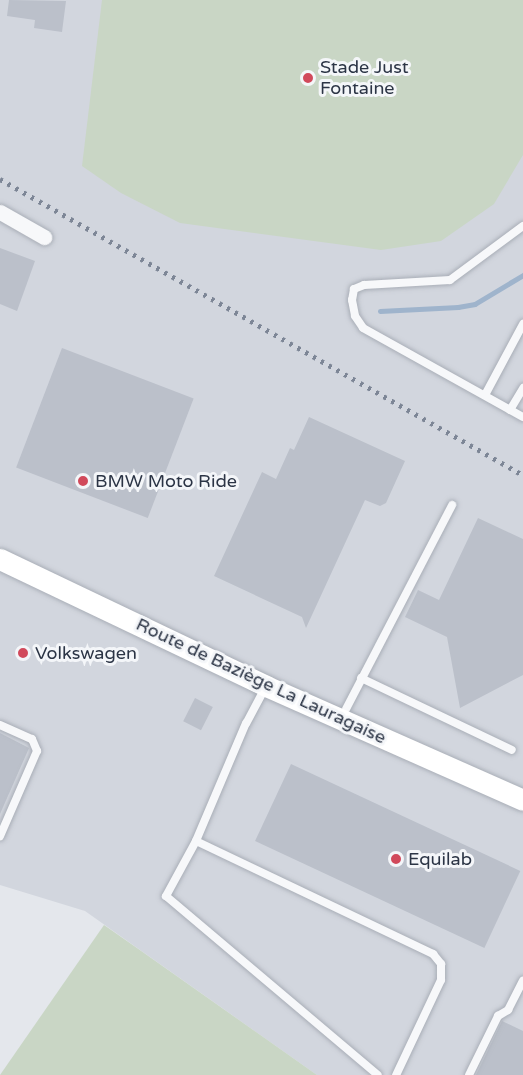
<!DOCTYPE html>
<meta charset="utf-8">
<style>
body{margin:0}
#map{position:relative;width:523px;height:1075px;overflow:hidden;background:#e4e7ec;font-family:"Varela Round",sans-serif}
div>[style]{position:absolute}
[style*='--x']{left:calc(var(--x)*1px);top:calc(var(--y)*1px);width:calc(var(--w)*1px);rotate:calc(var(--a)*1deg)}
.built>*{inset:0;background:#d2d6de}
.green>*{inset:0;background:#c9d6c5}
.stream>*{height:4.5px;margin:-2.25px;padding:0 2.25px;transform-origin:2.25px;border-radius:2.25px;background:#9fb4cc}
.building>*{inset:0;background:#bbc0ca;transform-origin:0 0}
.roads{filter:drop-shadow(0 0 2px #a9aeb7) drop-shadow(0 0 2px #a9aeb7)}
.lane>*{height:8px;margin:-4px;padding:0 4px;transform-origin:4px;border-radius:4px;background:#f7f8fa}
.street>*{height:15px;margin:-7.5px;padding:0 7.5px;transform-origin:7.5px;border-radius:7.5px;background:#f7f8fa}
.secondary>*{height:21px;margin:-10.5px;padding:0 10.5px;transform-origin:10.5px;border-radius:10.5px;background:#fff}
.rail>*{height:4.5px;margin-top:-2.25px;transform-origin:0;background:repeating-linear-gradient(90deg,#7d8696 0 3px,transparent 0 9px)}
.dots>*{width:16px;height:16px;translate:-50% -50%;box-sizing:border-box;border:3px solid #f4f6f9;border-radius:50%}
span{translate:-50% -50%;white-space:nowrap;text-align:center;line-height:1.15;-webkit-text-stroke:6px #f4f6f9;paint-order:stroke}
.poi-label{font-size:18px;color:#2b3445}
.left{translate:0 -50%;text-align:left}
.street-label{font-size:18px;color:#2b3445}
</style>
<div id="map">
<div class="built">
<i style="clip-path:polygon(0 0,523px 0,523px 1075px,317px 1075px,85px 911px,0 885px)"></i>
</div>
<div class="green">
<i style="clip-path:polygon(102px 0,523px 0,523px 155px,494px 204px,441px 241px,381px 250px,180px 223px,121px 193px,82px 166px)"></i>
<i style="clip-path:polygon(104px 925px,137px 948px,317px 1075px,0 1075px)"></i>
</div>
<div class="stream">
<i style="--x:380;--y:311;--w:78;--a:-2.9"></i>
<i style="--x:458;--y:307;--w:17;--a:-10"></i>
<i style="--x:475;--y:304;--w:56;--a:-31.1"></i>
</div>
<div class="building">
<i style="clip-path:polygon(9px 0,66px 1px,62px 32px,34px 28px,35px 20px,7px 16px)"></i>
<i style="clip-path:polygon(0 248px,35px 261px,17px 311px,0 304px)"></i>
<i style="left:62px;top:348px;width:141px;height:128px;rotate:21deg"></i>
<i style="clip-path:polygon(309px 417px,405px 461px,386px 503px,380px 506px,365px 500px,306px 628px,302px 617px,214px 576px,262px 472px,276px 479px,290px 448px,294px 450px)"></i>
<i style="clip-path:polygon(478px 518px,523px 539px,523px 675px,460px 708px,447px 637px,405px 617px,418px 590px,439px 600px)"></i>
<i style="left:195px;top:698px;width:20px;height:26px;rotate:27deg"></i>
<i style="clip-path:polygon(0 733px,29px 748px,0 814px)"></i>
<i style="left:291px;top:764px;width:253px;height:85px;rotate:25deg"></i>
<i style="clip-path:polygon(502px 1021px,523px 1031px,523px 1075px,476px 1075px)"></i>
</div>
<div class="roads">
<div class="lane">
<i style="--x:523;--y:226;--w:91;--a:143.5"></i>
<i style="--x:450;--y:280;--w:86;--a:176.7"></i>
<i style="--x:364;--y:285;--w:11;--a:158"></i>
<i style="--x:354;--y:289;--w:11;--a:100"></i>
<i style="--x:352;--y:300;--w:16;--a:79"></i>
<i style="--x:355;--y:316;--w:14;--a:56"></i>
<i style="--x:363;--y:328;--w:183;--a:29.1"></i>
<i style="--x:485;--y:395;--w:81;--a:-61.8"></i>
<i style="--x:510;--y:410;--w:26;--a:-59"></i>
<i style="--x:361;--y:678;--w:167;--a:25.5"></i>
<i style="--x:265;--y:688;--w:40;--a:118"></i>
<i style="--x:246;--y:723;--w:128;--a:113"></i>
<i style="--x:196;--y:841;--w:63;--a:118.6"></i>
<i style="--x:166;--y:896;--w:277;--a:40.2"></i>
<i style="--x:346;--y:709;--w:230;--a:-62.5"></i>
<i style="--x:0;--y:725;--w:35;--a:24"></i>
<i style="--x:32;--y:739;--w:13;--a:67"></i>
<i style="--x:37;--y:751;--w:93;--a:113.5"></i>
<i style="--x:196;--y:841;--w:263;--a:25.5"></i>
<i style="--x:433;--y:954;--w:13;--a:51"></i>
<i style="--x:441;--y:964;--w:16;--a:90"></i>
<i style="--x:441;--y:980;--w:105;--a:115.3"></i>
<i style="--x:469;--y:1075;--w:66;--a:-63.8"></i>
<i style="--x:498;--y:1016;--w:12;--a:-31"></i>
<i style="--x:508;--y:1010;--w:33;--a:-63"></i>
</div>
<div class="street">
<i style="--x:0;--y:212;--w:51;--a:29.6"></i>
</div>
<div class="secondary">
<i style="--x:0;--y:559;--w:295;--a:25.5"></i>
<i style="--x:266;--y:686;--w:281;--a:23.9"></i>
</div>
</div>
<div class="rail">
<i style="--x:0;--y:179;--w:601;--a:29.51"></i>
</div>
<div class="dots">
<i style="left:308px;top:78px;background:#d1495b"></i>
<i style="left:83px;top:481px;background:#d1495b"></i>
<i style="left:23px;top:653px;background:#d1495b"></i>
<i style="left:396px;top:859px;background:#d1495b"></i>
</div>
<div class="poi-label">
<span class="left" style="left:320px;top:78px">Stade Just<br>Fontaine</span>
<span class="left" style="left:95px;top:481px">BMW Moto Ride</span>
<span class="left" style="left:35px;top:653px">Volkswagen</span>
<span class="left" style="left:408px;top:859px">Equilab</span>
</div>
<div class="street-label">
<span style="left:261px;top:681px;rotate:25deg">Route de Baziège La Lauragaise</span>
</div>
</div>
